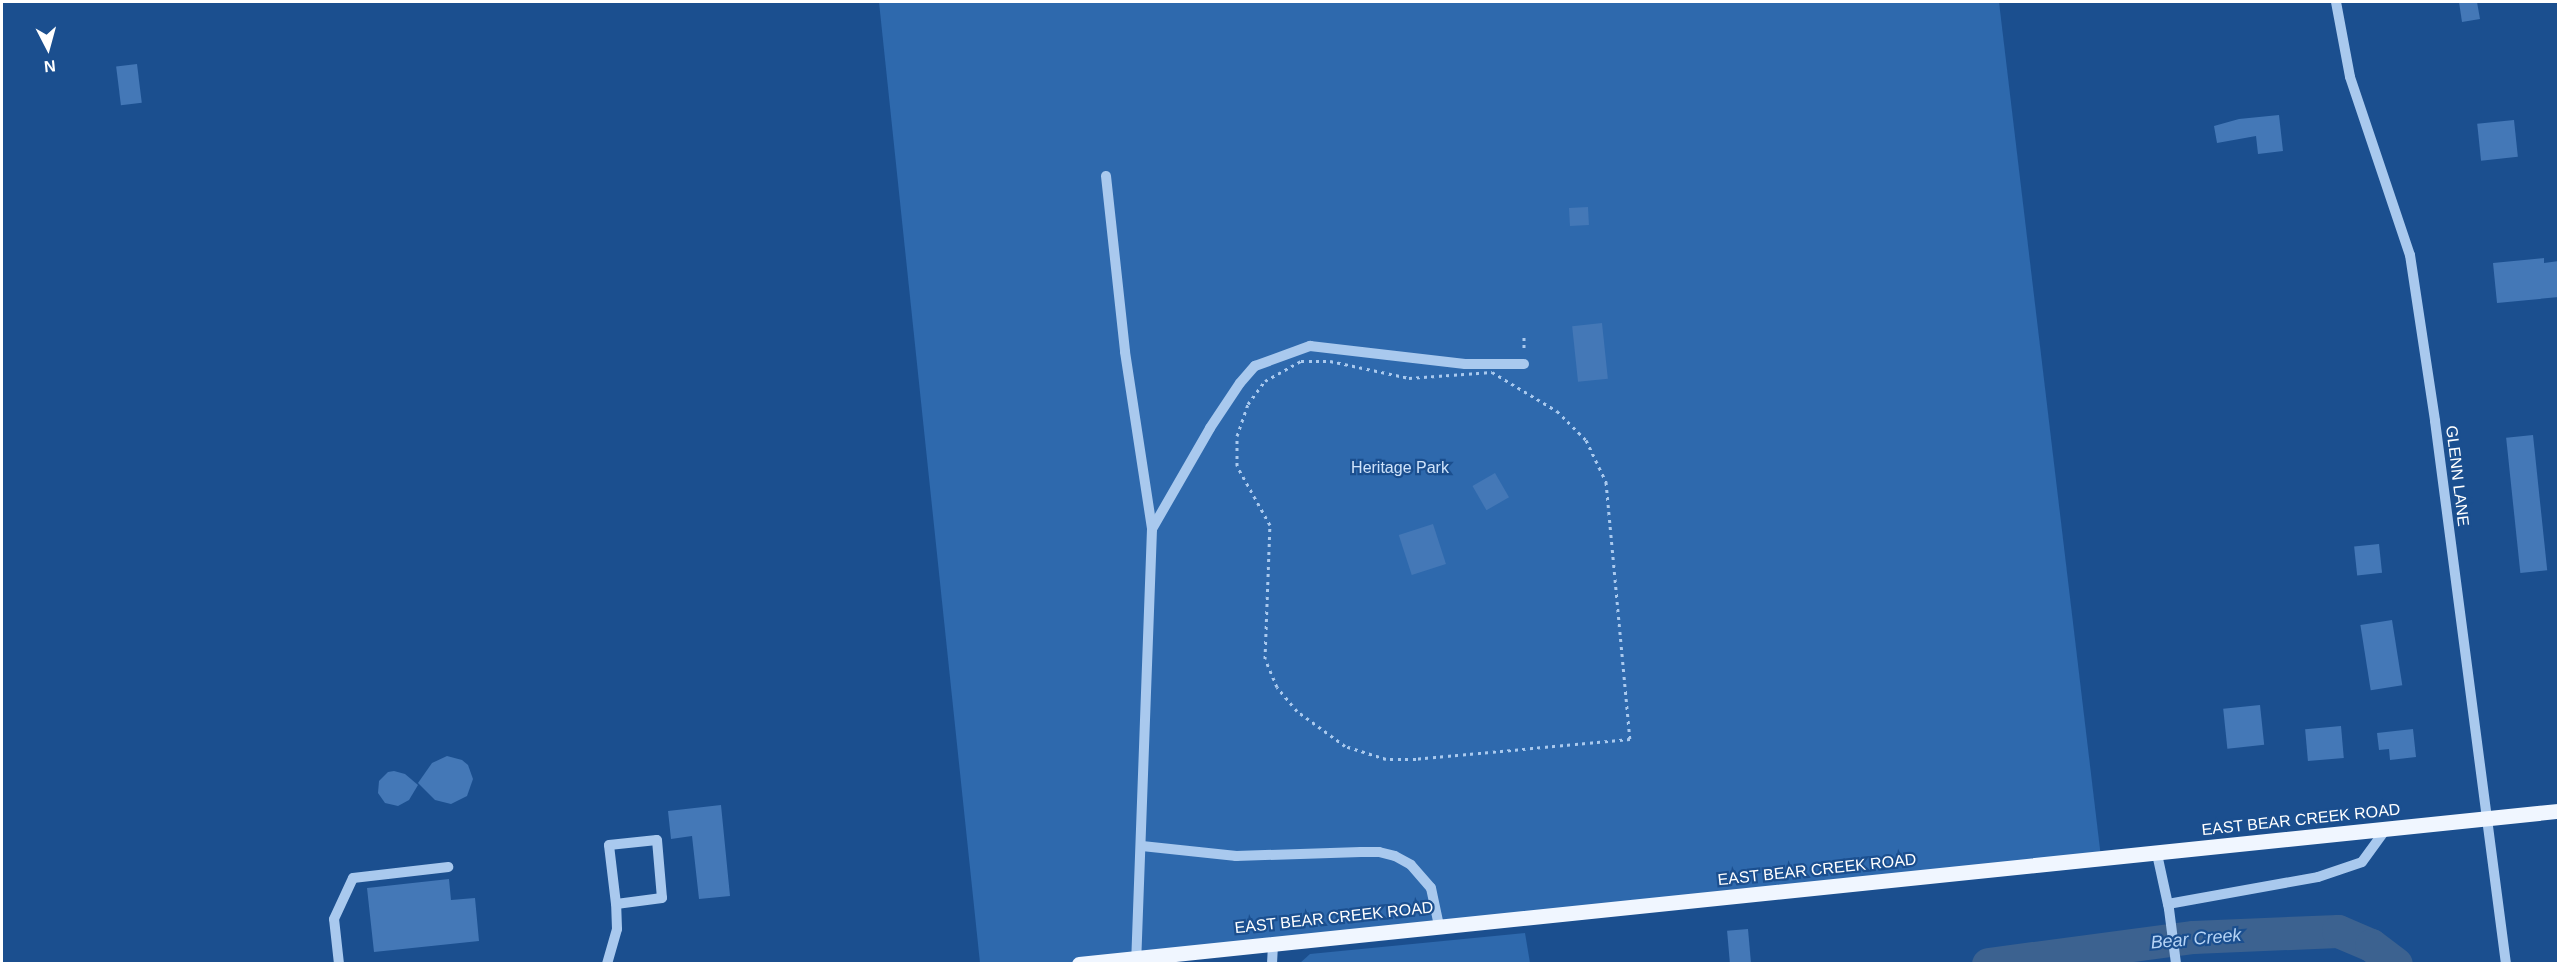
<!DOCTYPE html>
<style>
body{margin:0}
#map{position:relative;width:2560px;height:965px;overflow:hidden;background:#1b4f8f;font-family:Helvetica,sans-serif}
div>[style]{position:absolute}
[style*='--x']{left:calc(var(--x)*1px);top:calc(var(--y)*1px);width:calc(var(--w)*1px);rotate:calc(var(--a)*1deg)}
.green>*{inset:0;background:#2e69ad}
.river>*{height:33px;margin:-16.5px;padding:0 16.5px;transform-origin:16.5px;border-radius:16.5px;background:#3c6290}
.building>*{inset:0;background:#4478b7;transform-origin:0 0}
.path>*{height:3px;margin-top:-1.5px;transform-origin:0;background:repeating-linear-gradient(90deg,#a9c9ee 0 3px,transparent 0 7.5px)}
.minor>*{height:10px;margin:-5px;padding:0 5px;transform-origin:5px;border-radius:5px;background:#a9c9ee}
.major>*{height:15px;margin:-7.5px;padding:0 7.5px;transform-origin:7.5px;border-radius:7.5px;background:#f0f6ff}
span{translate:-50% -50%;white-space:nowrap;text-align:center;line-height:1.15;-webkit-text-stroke:4.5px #1b4f8f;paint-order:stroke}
.park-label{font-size:16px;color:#cfe3fa}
.street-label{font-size:16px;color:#fff}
.water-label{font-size:18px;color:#b5d3f5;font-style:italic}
.frame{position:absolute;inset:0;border:3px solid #fff;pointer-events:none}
.north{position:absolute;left:18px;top:18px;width:60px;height:60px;-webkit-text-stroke:4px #1b4f8f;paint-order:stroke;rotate:174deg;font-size:16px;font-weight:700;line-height:24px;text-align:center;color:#fff}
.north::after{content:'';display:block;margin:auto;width:21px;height:27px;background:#fff;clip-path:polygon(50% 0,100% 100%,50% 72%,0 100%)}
</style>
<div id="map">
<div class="green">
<i style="clip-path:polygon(879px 2px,1999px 2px,2102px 866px,1138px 963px,980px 963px)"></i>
<i style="clip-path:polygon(1525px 933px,1530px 963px,1300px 963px,1310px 954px)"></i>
</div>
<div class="river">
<i style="--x:1988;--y:964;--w:207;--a:-7.5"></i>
<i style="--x:2193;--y:937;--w:145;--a:-2.4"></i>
<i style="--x:2338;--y:931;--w:36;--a:23"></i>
<i style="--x:2371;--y:945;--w:31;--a:37"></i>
</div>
<div class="building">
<i style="clip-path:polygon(2459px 2px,2477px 2px,2480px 19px,2462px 22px)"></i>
<i style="left:137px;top:64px;width:39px;height:21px;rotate:83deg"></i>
<i style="clip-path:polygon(2279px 115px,2283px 151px,2258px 154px,2256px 136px,2217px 143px,2214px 126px,2239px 119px)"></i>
<i style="left:2514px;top:120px;width:37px;height:37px;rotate:84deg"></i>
<i style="left:1588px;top:207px;width:18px;height:19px;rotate:87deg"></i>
<i style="clip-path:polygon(2544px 258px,2544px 263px,2559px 261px,2559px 297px,2497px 303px,2493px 263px)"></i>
<i style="left:1602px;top:323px;width:56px;height:30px;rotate:84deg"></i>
<i style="left:2533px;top:435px;width:136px;height:27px;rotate:84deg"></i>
<i style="left:1495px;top:473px;width:28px;height:26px;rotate:60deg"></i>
<i style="left:1433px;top:524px;width:42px;height:36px;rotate:72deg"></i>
<i style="left:2379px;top:544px;width:29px;height:25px;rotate:84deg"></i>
<i style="left:2392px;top:620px;width:66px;height:32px;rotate:81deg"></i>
<i style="left:2260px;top:705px;width:40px;height:37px;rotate:84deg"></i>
<i style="left:2341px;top:726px;width:32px;height:36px;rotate:85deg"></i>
<i style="clip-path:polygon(2413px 729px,2416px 757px,2390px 760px,2389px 749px,2379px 750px,2377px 733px)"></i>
<i style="clip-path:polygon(447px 756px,462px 760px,468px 765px,473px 779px,467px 796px,451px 804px,435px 800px,418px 783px,432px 763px)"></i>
<i style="clip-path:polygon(394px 771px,405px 774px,418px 785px,409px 800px,398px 806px,385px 803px,378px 793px,379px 781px,388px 772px)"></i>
<i style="clip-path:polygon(721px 805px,730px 896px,699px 899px,692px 836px,671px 839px,668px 811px)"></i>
<i style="clip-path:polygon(449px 879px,451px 900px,475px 898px,479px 941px,374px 952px,367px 888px)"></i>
<i style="left:1748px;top:929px;width:34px;height:21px;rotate:85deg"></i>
</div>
<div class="path">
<i style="--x:1524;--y:337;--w:13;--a:90"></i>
<i style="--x:1301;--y:361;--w:29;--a:0"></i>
<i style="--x:1330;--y:361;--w:81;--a:12.1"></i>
<i style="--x:1409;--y:378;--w:83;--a:-4.1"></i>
<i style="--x:1492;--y:372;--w:76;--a:31"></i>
<i style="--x:1557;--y:411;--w:41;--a:45"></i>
<i style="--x:1586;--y:440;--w:47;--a:64.5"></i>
<i style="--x:1606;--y:482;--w:258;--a:84.7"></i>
<i style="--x:1630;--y:739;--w:215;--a:174.7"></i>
<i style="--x:1416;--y:759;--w:30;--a:180"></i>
<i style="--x:1386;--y:759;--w:43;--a:-162.4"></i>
<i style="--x:1345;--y:746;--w:59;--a:-143.9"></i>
<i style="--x:1297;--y:711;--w:31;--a:-130"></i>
<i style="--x:1277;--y:687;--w:30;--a:-113"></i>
<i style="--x:1265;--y:659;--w:134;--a:-87.9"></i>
<i style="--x:1270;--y:525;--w:68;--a:-119.2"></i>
<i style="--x:1237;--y:466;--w:30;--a:-90"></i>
<i style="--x:1237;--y:436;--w:34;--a:-71"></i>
<i style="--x:1248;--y:404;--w:29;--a:-54"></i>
<i style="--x:1265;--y:381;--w:41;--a:-29.1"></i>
</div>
<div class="minor">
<i style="--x:2336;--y:2;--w:76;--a:79.4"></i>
<i style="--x:2350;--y:77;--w:188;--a:71.4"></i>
<i style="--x:2410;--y:255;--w:168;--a:81.4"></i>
<i style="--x:2435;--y:421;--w:548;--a:82.55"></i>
<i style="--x:1106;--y:176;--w:177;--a:83.8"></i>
<i style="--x:1125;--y:352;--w:179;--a:81.3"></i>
<i style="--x:1152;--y:529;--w:429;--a:92.1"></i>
<i style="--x:1152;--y:529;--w:116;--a:-60.1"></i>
<i style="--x:1210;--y:428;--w:54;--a:-56.3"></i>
<i style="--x:1240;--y:383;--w:23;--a:-49"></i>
<i style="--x:1255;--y:366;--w:59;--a:-20"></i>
<i style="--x:1310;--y:346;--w:156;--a:6.6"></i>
<i style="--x:1465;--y:364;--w:59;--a:0"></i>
<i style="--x:657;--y:840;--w:58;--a:85.1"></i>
<i style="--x:662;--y:898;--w:46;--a:172.6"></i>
<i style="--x:616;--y:904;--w:59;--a:-96.8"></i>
<i style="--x:609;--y:845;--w:48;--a:-5.9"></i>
<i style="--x:1142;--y:846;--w:95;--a:6.1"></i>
<i style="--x:1236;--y:856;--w:125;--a:-1.8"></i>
<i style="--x:1361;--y:852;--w:18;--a:0"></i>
<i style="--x:1379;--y:852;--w:16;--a:14"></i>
<i style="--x:1395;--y:856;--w:18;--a:29"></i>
<i style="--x:1411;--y:865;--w:30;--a:49"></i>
<i style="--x:1431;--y:888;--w:38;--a:78"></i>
<i style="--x:2157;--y:854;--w:56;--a:77.7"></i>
<i style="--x:2169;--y:909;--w:55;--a:82.7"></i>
<i style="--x:2168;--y:904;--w:152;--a:-10.2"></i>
<i style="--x:2318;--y:877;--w:46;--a:-18.8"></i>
<i style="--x:2362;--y:862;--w:41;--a:-54"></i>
<i style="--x:339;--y:964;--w:45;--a:-96.3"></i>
<i style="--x:334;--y:919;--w:45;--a:-65.1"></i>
<i style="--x:353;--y:878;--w:96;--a:-6.6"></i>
<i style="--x:607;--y:964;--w:36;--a:-74"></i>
<i style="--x:617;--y:929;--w:25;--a:-92"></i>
<i style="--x:1272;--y:964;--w:21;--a:-87"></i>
</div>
<div class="major">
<i style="--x:1079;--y:964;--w:1487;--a:-5.91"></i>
</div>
<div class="park-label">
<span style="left:1400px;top:468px">Heritage Park</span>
</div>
<div class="street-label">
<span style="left:2457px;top:476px;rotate:83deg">GLENN LANE</span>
<span style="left:2301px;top:820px;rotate:-6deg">EAST BEAR CREEK ROAD</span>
<span style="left:1817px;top:870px;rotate:-6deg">EAST BEAR CREEK ROAD</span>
<span style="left:1334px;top:918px;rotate:-6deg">EAST BEAR CREEK ROAD</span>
</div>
<div class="water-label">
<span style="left:2196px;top:939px;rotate:-5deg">Bear Creek</span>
</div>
<div class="frame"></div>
<div class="north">N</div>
</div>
